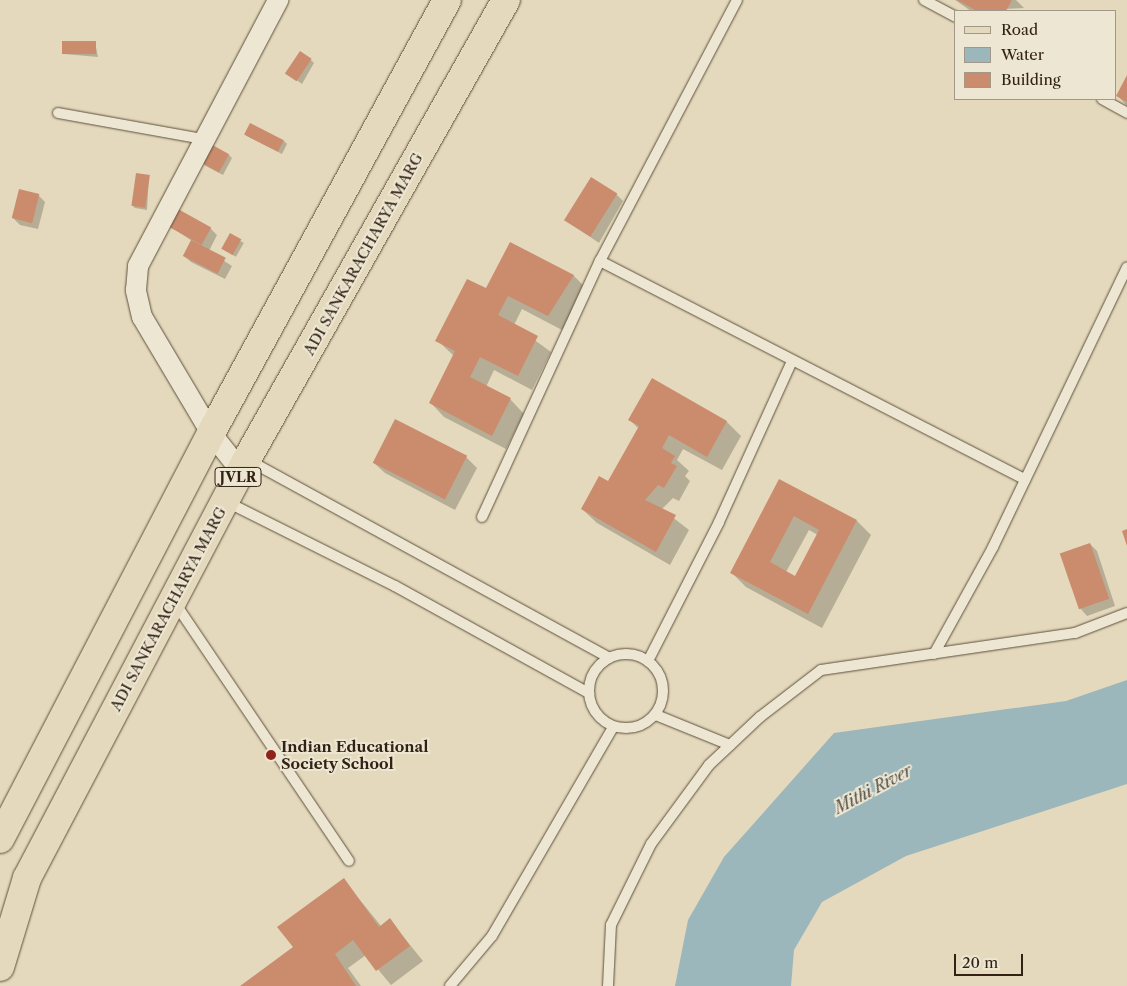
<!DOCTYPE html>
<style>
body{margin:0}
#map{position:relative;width:1127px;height:986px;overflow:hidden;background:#e4d9bc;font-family:"Libre Caslon Text",serif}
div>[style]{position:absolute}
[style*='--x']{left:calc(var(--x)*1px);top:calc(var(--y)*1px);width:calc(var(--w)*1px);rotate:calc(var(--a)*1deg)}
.water>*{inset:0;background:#9bb7bb}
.shadow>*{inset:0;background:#0003;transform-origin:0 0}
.building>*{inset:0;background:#ca8c6d;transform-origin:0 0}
.roads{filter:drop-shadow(0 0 1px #5e503e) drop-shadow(0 0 1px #5e503e)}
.lane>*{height:10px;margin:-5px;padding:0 5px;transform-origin:5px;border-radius:5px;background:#ede6d3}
.lane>.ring{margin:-5px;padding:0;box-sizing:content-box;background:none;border:10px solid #ede6d3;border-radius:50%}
.street>*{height:20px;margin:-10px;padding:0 10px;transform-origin:10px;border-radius:10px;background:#ede6d3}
.primary>*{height:28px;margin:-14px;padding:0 14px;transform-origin:14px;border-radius:14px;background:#e4d9bc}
.dots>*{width:14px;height:14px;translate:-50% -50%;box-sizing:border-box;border:2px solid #ede6d3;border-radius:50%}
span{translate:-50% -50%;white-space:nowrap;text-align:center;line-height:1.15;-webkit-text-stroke:4px #ede6d3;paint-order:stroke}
.shield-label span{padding:1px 4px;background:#ede6d3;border:1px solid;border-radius:4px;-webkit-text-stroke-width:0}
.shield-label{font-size:14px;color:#322214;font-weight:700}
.street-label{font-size:15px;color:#322214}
.poi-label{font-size:15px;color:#322214;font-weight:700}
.left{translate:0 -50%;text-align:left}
.water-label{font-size:16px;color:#524f46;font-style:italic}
.legend{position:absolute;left:954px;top:10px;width:162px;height:90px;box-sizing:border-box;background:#ede6d3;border:1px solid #a29887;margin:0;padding:6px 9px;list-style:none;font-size:15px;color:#322214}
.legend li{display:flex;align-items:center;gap:10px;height:25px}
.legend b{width:25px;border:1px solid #a29887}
.scale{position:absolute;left:954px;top:954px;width:69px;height:22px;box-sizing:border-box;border:2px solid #322214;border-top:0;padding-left:6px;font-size:15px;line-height:18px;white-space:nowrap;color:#322214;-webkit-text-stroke:4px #ede6d3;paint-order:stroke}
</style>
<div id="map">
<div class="water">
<i style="clip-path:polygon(1127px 680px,1127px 784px,906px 856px,822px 902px,794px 950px,791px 986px,675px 986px,688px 920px,724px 857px,834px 733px,1066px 701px)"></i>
</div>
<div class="shadow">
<i style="clip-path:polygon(955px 0,1016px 0,1024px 8px,971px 11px)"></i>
<i style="clip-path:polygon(95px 42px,98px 57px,64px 54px)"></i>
<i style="clip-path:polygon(311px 60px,314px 63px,302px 84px,288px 74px)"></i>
<i style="clip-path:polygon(1127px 78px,1127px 106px,1118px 96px)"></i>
<i style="clip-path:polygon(245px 135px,284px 141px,287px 144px,282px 154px)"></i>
<i style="clip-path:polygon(229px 155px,232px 158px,223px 175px,204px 165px)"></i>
<i style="clip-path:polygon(149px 176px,147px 210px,135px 208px,132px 205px)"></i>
<i style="clip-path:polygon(616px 194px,623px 201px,599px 243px,567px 221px)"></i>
<i style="clip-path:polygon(38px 195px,45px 202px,38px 229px,20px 225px,13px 218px)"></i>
<i style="clip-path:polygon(170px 226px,210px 228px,217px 235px,209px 251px,232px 266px,225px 279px,191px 262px,184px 256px,192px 241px)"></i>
<i style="left:230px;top:235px;width:16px;height:16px;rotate:30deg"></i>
<i style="clip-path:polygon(511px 243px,574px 276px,588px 290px,562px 330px,522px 309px,514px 325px,551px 352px,532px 390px,494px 370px,486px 387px,510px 399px,524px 414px,506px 449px,444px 417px,430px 402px,454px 356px,437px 340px,487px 290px)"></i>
<i style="clip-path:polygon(652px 380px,727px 422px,741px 436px,722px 470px,683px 449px,677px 460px,689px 471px,685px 476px,690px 481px,679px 501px,673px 498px,662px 509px,689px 530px,670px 565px,597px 523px,582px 509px,609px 483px,639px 429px,630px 420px)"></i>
<i style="clip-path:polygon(466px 457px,477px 468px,455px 510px,385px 473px,374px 463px)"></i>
<i style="clip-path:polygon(evenodd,780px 481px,857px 521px,871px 535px,822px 628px,746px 587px,732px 573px,780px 481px,809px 530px,818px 535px,795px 577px,786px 572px,809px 530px)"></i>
<i style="clip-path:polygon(1090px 544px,1097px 551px,1115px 606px,1087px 616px,1080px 608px)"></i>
<i style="clip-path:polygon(343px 879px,381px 926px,390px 920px,423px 961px,391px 985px,366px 955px,348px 968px,361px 986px,242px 986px,294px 948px)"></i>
</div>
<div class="building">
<i style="clip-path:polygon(957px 0,1012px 0,1006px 11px,977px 11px)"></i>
<i style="left:62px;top:41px;width:34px;height:13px"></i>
<i style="left:300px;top:51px;width:14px;height:27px;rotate:34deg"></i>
<i style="clip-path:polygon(1127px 75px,1127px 102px,1116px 96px)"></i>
<i style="left:250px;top:123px;width:38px;height:13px;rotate:27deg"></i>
<i style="left:209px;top:143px;width:23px;height:21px;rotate:29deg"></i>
<i style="left:136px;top:173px;width:14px;height:33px;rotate:8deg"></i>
<i style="left:591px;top:177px;width:31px;height:51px;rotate:32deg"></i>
<i style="left:19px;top:189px;width:21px;height:30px;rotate:14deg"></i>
<i style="left:178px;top:209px;width:38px;height:20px;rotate:29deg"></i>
<i style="left:230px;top:233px;width:13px;height:18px;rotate:29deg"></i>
<i style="left:191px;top:240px;width:39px;height:18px;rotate:27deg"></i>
<i style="clip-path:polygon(510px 242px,574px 275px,548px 316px,508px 296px,498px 315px,538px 336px,518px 376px,480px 357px,470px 377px,511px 398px,492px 436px,429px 403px,455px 351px,435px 341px,467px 279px,486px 288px)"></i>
<i style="clip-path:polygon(652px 378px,727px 421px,707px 457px,669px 435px,662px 448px,675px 456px,671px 463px,677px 466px,664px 488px,658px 485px,645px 500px,676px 515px,656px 552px,581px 509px,599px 476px,608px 481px,639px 426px,628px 420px)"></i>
<i style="left:395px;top:419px;width:81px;height:49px;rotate:27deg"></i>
<i style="clip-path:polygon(evenodd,779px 479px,857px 520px,808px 614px,730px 573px,779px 479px,794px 516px,819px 530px,795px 576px,770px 562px,794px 516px)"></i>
<i style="clip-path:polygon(1127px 529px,1127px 546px,1122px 531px)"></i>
<i style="left:1090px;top:543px;width:59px;height:32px;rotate:71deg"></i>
<i style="clip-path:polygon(344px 878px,379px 927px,390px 918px,410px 946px,376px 971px,353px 940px,335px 954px,356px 986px,240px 986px,293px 947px,277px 927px)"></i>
</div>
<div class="roads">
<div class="lane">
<i style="--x:924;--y:0;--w:36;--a:28"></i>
<i style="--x:1102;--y:99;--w:29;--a:29"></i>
<i style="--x:58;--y:113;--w:147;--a:10.2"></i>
<i style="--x:600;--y:261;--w:478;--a:27.2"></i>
<i style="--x:248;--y:460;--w:412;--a:28.7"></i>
<i style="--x:225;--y:501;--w:190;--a:26.6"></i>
<i style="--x:395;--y:586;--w:222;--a:28.9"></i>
<i style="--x:482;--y:517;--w:282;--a:-65.3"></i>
<i style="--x:600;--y:261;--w:295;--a:-62.3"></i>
<i style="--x:175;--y:603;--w:311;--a:56"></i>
<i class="ring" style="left:589px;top:654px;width:64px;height:64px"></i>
<i style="--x:934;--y:654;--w:122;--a:-61.1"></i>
<i style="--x:993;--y:547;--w:310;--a:-64.4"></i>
<i style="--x:648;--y:661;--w:156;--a:-62.9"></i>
<i style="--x:719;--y:522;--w:177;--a:-65.6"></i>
<i style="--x:656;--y:715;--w:80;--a:22.1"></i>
<i style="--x:450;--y:986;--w:65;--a:-50"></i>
<i style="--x:492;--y:936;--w:241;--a:-59.9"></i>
<i style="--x:608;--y:986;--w:61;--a:-87.2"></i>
<i style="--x:611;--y:925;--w:90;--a:-63.7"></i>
<i style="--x:651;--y:844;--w:98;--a:-53.7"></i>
<i style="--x:709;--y:765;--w:70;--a:-43.3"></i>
<i style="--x:760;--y:717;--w:77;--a:-37.6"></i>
<i style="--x:821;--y:670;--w:257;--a:-8.3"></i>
<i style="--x:1075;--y:633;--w:56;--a:-21"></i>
</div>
<div class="street">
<i style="--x:241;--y:471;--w:48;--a:-128.3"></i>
<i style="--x:211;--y:433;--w:135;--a:-120.7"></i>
<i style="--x:142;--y:317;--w:28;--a:-103"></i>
<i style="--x:136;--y:290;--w:24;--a:-85"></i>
<i style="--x:138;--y:266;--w:301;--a:-62.2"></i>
</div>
<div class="primary">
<i style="--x:0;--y:839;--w:458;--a:-62.5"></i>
<i style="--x:211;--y:433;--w:493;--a:-61.4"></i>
<i style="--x:0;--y:967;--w:93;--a:-73.1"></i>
<i style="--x:27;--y:878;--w:473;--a:-62.3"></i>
<i style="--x:247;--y:459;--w:527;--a:-60.57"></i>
</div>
</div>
<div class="dots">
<i style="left:271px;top:755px;background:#8f2418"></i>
</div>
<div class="shield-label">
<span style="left:238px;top:477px">JVLR</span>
</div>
<div class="street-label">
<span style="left:363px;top:254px;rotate:-61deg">ADI SANKARACHARYA MARG</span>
<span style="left:168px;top:609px;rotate:-62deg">ADI SANKARACHARYA MARG</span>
</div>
<div class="poi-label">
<span class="left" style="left:281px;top:755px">Indian Educational<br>Society School</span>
</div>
<div class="water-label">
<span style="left:873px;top:789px;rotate:-28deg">Mithi River</span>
</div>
<ul class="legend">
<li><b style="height:6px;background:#e4d9bc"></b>Road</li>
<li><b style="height:14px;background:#9bb7bb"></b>Water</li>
<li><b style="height:14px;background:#ca8c6d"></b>Building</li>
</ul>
<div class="scale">20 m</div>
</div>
